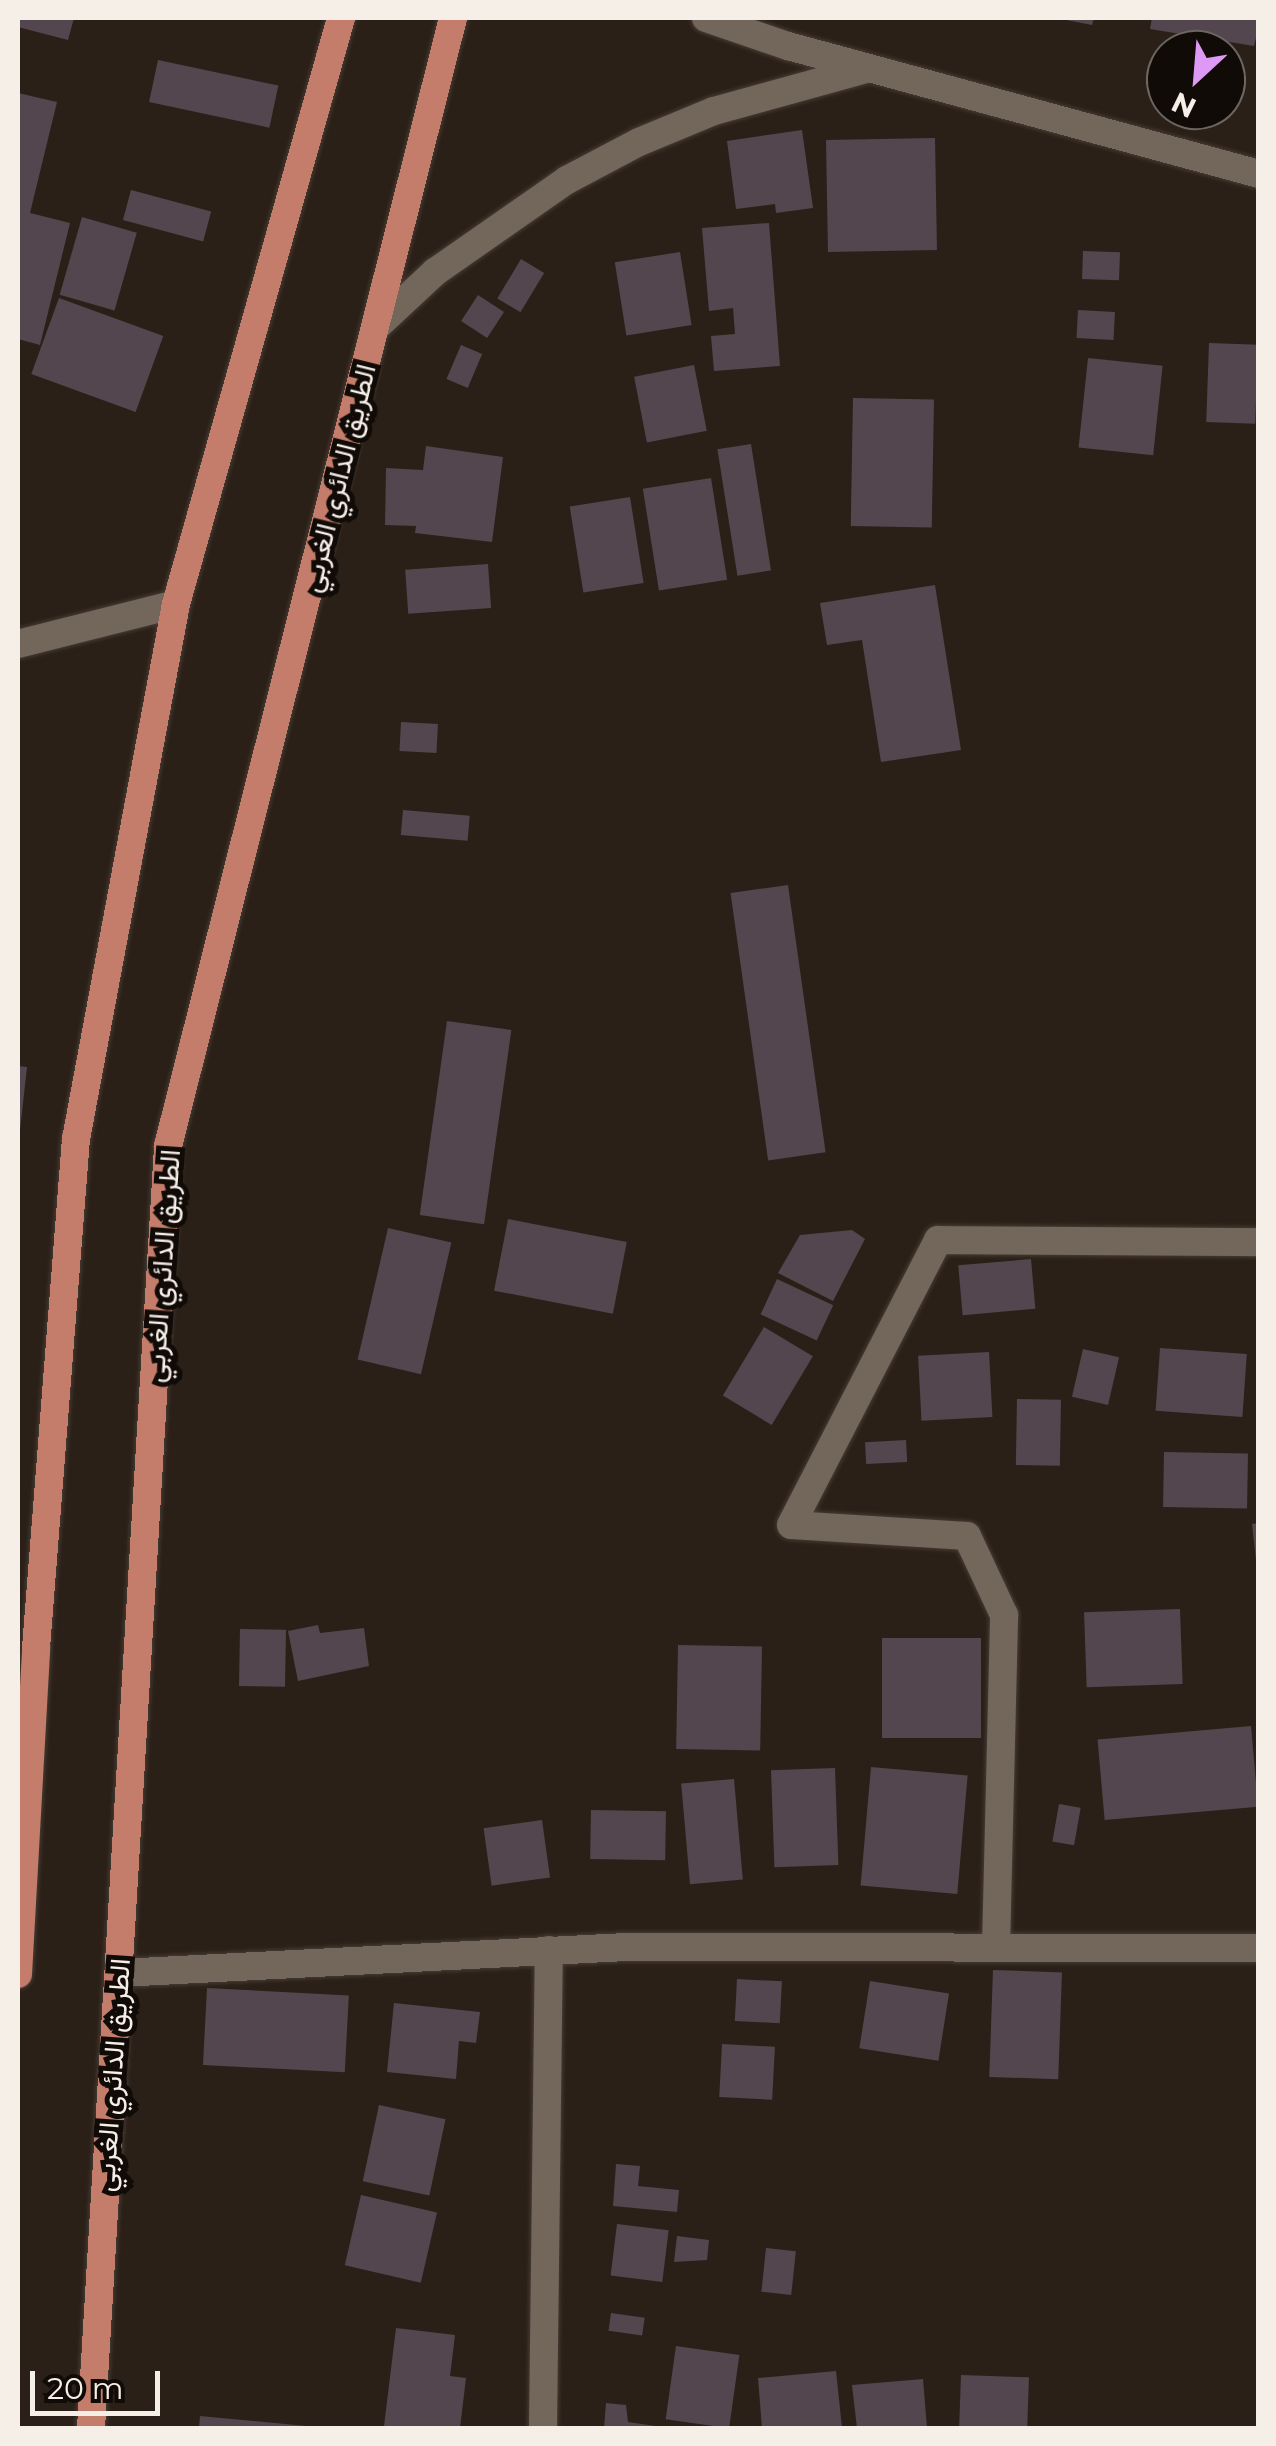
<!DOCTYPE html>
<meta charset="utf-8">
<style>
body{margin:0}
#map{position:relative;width:1276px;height:2446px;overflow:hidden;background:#2b2017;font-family:Montserrat,Vazirmatn,sans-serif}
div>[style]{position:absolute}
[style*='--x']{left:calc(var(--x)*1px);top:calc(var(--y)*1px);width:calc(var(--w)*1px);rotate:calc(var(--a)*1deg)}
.building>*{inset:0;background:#53464f;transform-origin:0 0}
.roads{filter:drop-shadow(0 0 2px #453c35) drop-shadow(0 0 2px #453c35)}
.minor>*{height:28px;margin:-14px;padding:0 14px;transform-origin:14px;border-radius:14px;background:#73665b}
.tertiary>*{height:28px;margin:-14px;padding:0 14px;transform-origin:14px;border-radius:14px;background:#73665b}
.primary>*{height:28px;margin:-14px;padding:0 14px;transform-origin:14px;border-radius:14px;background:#c57d6b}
span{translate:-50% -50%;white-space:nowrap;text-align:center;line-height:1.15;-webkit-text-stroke:10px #100b07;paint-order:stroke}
.street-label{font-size:28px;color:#f6efe8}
.frame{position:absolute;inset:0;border:20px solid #f6efe8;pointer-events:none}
.north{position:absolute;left:1146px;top:30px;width:100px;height:100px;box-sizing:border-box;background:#100b07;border:2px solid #6c6661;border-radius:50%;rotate:206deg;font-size:28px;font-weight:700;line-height:40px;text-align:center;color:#f6efe8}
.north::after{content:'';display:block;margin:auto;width:35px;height:45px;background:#dd99f3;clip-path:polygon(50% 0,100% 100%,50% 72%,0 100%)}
.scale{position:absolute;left:30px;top:2371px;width:130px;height:45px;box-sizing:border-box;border:5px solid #f6efe8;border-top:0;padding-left:12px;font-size:30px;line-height:35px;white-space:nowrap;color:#f6efe8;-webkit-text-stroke:8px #100b07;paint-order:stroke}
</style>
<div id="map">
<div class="building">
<i style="clip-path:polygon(18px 18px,74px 18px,68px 40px,18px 27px)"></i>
<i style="clip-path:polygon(1056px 18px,1094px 18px,1092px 25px)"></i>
<i style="clip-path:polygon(1152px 18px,1258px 18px,1258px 30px,1254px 46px,1150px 29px)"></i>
<i style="left:158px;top:60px;width:123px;height:43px;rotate:12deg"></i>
<i style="clip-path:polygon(18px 93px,57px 102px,30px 213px,70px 223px,40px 345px,18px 339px)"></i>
<i style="clip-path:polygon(802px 130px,813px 208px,776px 213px,775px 204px,736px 209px,727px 141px)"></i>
<i style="left:935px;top:138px;width:112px;height:109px;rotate:89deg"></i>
<i style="left:131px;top:190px;width:83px;height:31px;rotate:15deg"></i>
<i style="left:82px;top:217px;width:57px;height:81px;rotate:16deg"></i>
<i style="clip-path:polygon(769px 223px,780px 366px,714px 371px,711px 336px,735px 334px,733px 308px,709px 311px,702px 228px)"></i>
<i style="left:1083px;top:251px;width:37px;height:28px;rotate:2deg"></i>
<i style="left:680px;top:252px;width:74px;height:66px;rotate:81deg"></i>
<i style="left:521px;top:259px;width:27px;height:46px;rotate:31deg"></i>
<i style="left:478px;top:295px;width:31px;height:31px;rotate:33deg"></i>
<i style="left:59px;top:298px;width:111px;height:81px;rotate:20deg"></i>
<i style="left:1078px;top:310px;width:37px;height:28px;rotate:3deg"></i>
<i style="left:1209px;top:343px;width:49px;height:79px;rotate:2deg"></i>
<i style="left:461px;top:345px;width:23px;height:37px;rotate:23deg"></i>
<i style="left:1088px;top:358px;width:75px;height:90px;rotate:6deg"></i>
<i style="left:694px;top:365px;width:67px;height:61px;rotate:79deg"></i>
<i style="left:853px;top:398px;width:81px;height:128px;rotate:1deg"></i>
<i style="left:751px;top:444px;width:128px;height:34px;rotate:81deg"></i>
<i style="clip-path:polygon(426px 446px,503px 457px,492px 542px,415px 533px,416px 526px,385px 525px,386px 468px,423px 470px)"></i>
<i style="left:711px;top:478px;width:103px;height:69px;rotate:81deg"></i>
<i style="left:630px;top:497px;width:87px;height:61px;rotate:81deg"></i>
<i style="left:488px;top:564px;width:44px;height:83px;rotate:86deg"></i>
<i style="clip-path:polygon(935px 585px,961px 750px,881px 762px,862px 640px,827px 645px,820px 603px)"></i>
<i style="left:401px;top:722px;width:37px;height:29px;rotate:3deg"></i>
<i style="left:403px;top:810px;width:67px;height:25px;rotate:5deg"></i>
<i style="left:788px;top:885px;width:270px;height:58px;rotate:82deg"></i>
<i style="left:447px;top:1021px;width:65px;height:196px;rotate:8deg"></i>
<i style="clip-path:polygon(18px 1066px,27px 1067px,20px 1130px,18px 1130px)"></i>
<i style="left:508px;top:1219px;width:121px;height:73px;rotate:11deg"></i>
<i style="left:388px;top:1228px;width:65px;height:135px;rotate:13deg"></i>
<i style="clip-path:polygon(852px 1230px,865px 1239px,833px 1301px,778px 1273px,800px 1235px)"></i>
<i style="left:1031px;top:1259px;width:50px;height:73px;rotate:85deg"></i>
<i style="left:777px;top:1279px;width:62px;height:39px;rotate:25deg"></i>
<i style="left:764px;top:1327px;width:57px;height:80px;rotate:31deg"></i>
<i style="left:1160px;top:1348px;width:87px;height:63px;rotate:4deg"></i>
<i style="left:1083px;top:1349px;width:37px;height:49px;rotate:13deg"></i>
<i style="left:989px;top:1352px;width:65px;height:71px;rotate:87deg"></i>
<i style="left:1017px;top:1399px;width:44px;height:66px;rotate:1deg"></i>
<i style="left:906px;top:1440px;width:22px;height:41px;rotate:87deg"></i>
<i style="left:1164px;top:1452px;width:84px;height:55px;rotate:1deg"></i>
<i style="clip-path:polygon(1258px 1523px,1258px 1560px,1256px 1560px,1252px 1524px)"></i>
<i style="left:1180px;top:1609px;width:75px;height:96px;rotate:88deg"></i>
<i style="clip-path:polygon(318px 1625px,320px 1633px,364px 1628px,369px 1666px,298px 1681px,288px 1631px)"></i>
<i style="left:240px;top:1629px;width:46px;height:57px;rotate:1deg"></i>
<i style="left:882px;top:1638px;width:99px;height:100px"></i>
<i style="left:678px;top:1645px;width:84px;height:104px;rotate:1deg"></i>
<i style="left:1251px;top:1726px;width:81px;height:154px;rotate:85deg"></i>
<i style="left:871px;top:1767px;width:97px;height:119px;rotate:5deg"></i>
<i style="left:835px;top:1768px;width:97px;height:64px;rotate:88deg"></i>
<i style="left:734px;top:1779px;width:101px;height:53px;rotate:85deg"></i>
<i style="left:1059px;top:1804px;width:22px;height:38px;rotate:10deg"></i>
<i style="left:591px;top:1810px;width:75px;height:49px;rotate:1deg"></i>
<i style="left:542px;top:1820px;width:58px;height:59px;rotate:82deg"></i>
<i style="left:993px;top:1970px;width:69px;height:107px;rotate:2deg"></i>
<i style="left:737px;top:1979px;width:45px;height:42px;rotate:3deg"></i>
<i style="left:870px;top:1981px;width:80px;height:68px;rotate:9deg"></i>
<i style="left:207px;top:1988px;width:142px;height:77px;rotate:3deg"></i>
<i style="clip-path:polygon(394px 2003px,480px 2012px,476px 2043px,459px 2041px,456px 2079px,387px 2072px)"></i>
<i style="left:722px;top:2044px;width:53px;height:53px;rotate:3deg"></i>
<i style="left:379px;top:2105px;width:68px;height:78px;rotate:12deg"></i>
<i style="clip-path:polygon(616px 2164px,640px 2166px,638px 2186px,679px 2190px,677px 2212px,613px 2206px)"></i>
<i style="left:361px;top:2195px;width:78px;height:72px;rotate:13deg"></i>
<i style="left:617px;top:2224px;width:52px;height:52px;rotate:7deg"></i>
<i style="clip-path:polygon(677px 2236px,709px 2240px,707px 2260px,674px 2262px)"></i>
<i style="left:766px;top:2248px;width:30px;height:44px;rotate:6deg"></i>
<i style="left:611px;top:2313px;width:34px;height:18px;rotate:8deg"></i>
<i style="clip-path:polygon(396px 2328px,455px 2335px,450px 2376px,466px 2378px,460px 2428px,384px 2426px)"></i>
<i style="left:676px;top:2346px;width:64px;height:74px;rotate:8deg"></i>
<i style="clip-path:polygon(836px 2371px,842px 2428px,762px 2428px,758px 2378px)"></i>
<i style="left:961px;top:2375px;width:68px;height:53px;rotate:2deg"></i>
<i style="clip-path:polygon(923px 2379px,927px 2428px,857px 2428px,852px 2385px)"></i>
<i style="clip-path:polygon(606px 2403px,626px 2405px,628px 2422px,669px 2428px,604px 2428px)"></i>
<i style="clip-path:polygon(200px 2416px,306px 2426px,306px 2428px,199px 2428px)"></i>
</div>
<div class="roads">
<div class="minor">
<i style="--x:996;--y:1947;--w:332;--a:-88.6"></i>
<i style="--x:1004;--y:1615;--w:87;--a:-115.1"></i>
<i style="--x:967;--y:1536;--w:176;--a:-176.4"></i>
<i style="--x:791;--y:1525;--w:321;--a:-62.7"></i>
<i style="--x:938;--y:1240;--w:320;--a:0.4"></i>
<i style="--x:120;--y:1973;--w:508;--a:-2.94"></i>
<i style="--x:627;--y:1947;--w:631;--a:0.09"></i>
<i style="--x:543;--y:2428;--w:478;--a:-89.3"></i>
</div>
<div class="tertiary">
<i style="--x:706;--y:18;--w:87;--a:18.9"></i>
<i style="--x:788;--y:46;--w:487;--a:15.2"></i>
<i style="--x:376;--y:327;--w:81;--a:-43"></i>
<i style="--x:435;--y:272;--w:161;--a:-34.9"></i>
<i style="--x:567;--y:180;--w:81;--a:-27.8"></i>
<i style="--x:639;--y:142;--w:81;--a:-22.5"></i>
<i style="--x:714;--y:111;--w:155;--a:-15.4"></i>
<i style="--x:18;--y:644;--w:163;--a:-14.2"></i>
</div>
<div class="primary">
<i style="--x:18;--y:1974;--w:326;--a:-86.8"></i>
<i style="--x:36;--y:1648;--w:511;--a:-85.51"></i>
<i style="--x:76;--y:1139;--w:544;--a:-79.41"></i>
<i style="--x:176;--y:604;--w:609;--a:-74.27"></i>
<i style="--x:91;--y:2428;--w:1284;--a:-86.56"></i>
<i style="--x:168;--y:1146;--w:1163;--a:-75.82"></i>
</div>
</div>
<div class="street-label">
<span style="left:338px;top:478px;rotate:-76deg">الطريق الدائري الغربي</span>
<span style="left:162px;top:1266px;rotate:-86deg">الطريق الدائري الغربي</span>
<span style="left:112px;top:2075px;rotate:-86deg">الطريق الدائري الغربي</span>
</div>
<div class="frame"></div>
<div class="north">N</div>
<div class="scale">20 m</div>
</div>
